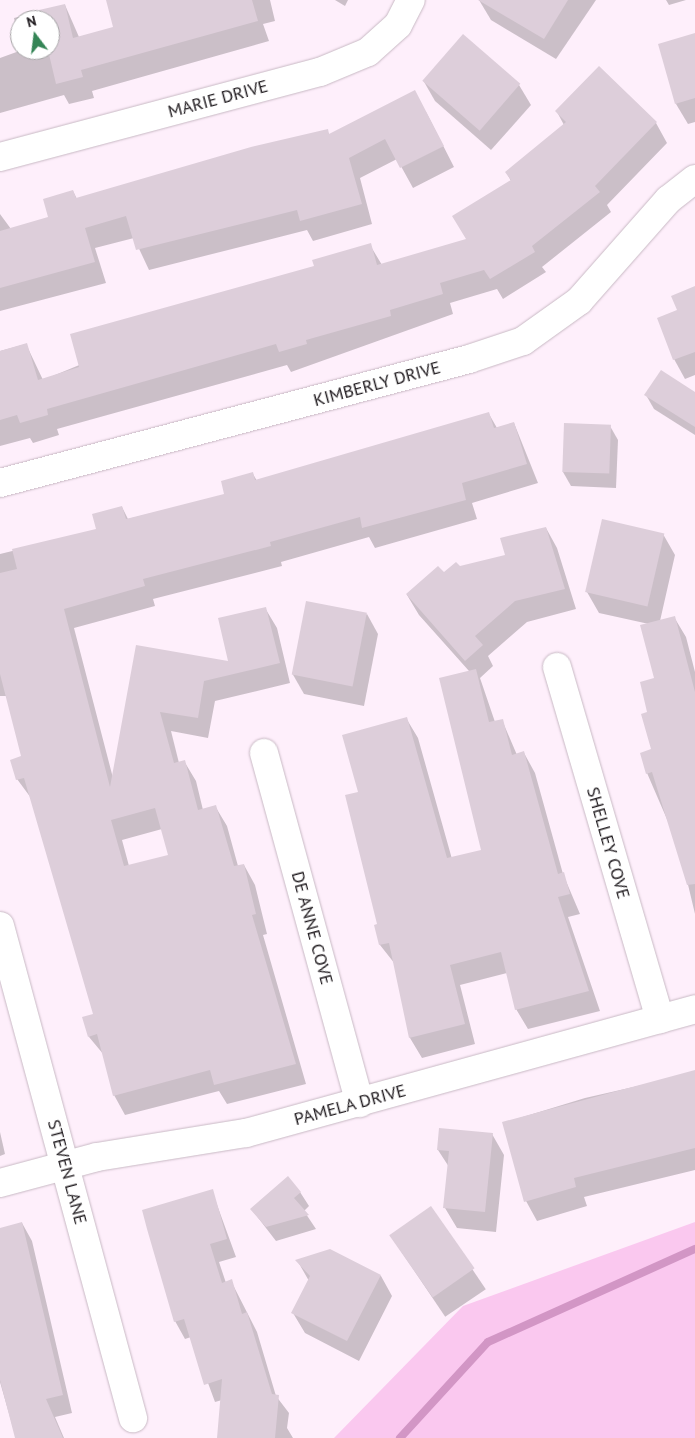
<!DOCTYPE html>
<style>
body{margin:0}
#map{position:relative;width:695px;height:1438px;overflow:hidden;background:#feeffb;font-family:"PT Sans",sans-serif}
div>[style]{position:absolute}
[style*='--x']{left:calc(var(--x)*1px);top:calc(var(--y)*1px);width:calc(var(--w)*1px);rotate:calc(var(--a)*1deg)}
.green>*{inset:0;background:#fac8ef}
.shadow>*{inset:0;background:#0003;transform-origin:0 0}
.stream>*{height:8px;margin:-4px;padding:0 4px;transform-origin:4px;border-radius:4px;background:#d296c5}
.building>*{inset:0;background:#ddceda;transform-origin:0 0}
.roads{filter:drop-shadow(0 0 1px #c8b9c4) drop-shadow(0 0 1px #c8b9c4)}
.minor>*{height:28px;margin:-14px;padding:0 14px;transform-origin:14px;border-radius:14px;background:#fff}
span{translate:-50% -50%;white-space:nowrap;text-align:center;line-height:1.15;-webkit-text-stroke:4px #fff;paint-order:stroke}
.street-label{font-size:18px;color:#1f1a1e}
.north{position:absolute;left:10px;top:10px;width:50px;height:50px;box-sizing:border-box;background:#fff;border:1px solid #a5a3a5;border-radius:50%;rotate:345deg;font-size:14px;font-weight:700;line-height:20px;text-align:center;color:#1f1a1e}
.north::after{content:'';display:block;margin:auto;width:18px;height:22px;background:#358556;clip-path:polygon(50% 0,100% 100%,50% 72%,0 100%)}
</style>
<div id="map">
<div class="green">
<i style="clip-path:polygon(695px 1222px,695px 1438px,334px 1438px,463px 1306px)"></i>
</div>
<div class="shadow">
<i style="clip-path:polygon(107px 0,270px 0,275px 21px,263px 24px,269px 41px,92px 91px,94px 98px,69px 104px,64px 95px,0 113px,0 58px,22px 50px,50px 50px,50px 20px,20px 20px,20px 44px,14px 18px,65px 5px,79px 37px,114px 28px)"></i>
<i style="clip-path:polygon(335px 0,348px 0,345px 6px)"></i>
<i style="clip-path:polygon(479px 0,596px 0,556px 59px,491px 20px)"></i>
<i style="clip-path:polygon(666px 0,686px 0,669px 5px)"></i>
<i style="clip-path:polygon(695px 34px,695px 122px,688px 124px,676px 104px)"></i>
<i style="clip-path:polygon(423px 80px,519px 85px,531px 105px,491px 150px,435px 101px)"></i>
<i style="clip-path:polygon(426px 112px,454px 167px,413px 188px,397px 159px,360px 178px,372px 224px,313px 241px,307px 230px,149px 270px,134px 238px,95px 248px,106px 283px,0 311px,0 214px,11px 229px,50px 218px,73px 191px,77px 199px,327px 131px,330px 135px)"></i>
<i style="clip-path:polygon(557px 112px,656px 123px,667px 143px,607px 205px,611px 212px,542px 267px,546px 272px,503px 299px,497px 289px,450px 303px,453px 314px,291px 372px,287px 365px,57px 429px,59px 435px,33px 443px,30px 438px,0 446px,0 351px,26px 344px,43px 380px,370px 245px,382px 265px,467px 240px,511px 181px,506px 172px,564px 125px)"></i>
<i style="clip-path:polygon(695px 288px,695px 375px,685px 379px,674px 359px,679px 311px)"></i>
<i style="clip-path:polygon(695px 394px,695px 435px,654px 409px,646px 395px)"></i>
<i style="clip-path:polygon(evenodd,489px 414px,497px 428px,514px 423px,538px 483px,472px 503px,477px 519px,375px 548px,369px 537px,281px 562px,282px 566px,153px 599px,155px 606px,74px 628px,113px 778px,137px 646px,230px 663px,265px 608px,277px 628px,290px 683px,215px 701px,208px 738px,171px 731px,179px 763px,184px 761px,196px 781px,203px 810px,215px 806px,227px 826px,238px 866px,244px 865px,255px 885px,267px 934px,263px 935px,306px 1084px,227px 1104px,219px 1091px,125px 1115px,114px 1095px,104px 1055px,89px 1037px,95px 1015px,31px 798px,17px 779px,22px 757px,7px 696px,0 696px,0 554px,98px 530px,122px 507px,128px 519px,225px 495px,253px 474px,257px 481px,489px 414px,162px 829px,170px 856px,129px 866px,122px 840px,162px 829px)"></i>
<i style="clip-path:polygon(610px 426px,618px 440px,616px 488px,571px 486px,563px 472px)"></i>
<i style="clip-path:polygon(603px 521px,663px 534px,675px 555px,660px 621px,674px 617px,686px 637px,695px 672px,695px 914px,679px 847px,647px 773px,653px 750px,649px 713px,655px 679px,649px 624px,599px 613px,587px 592px)"></i>
<i style="clip-path:polygon(546px 528px,557px 548px,576px 609px,527px 622px,488px 656px,493px 666px,480px 678px,495px 722px,502px 720px,517px 755px,524px 753px,535px 773px,563px 874px,580px 914px,568px 917px,600px 1011px,528px 1029px,516px 1009px,507px 973px,460px 985px,475px 1044px,422px 1058px,410px 1038px,395px 964px,380px 945px,375px 926px,379px 925px,359px 793px,406px 718px,418px 738px,452px 859px,482px 851px,469px 671px,419px 615px,407px 595px,460px 567px,506px 556px)"></i>
<i style="clip-path:polygon(367px 614px,378px 634px,364px 706px,304px 694px,292px 673px)"></i>
<i style="clip-path:polygon(695px 1073px,695px 1170px,584px 1197px,587px 1206px,537px 1221px,526px 1201px,503px 1123px,585px 1098px)"></i>
<i style="clip-path:polygon(0 1132px,5px 1154px,0 1156px)"></i>
<i style="clip-path:polygon(492px 1134px,504px 1155px,496px 1232px,457px 1228px,445px 1208px,449px 1167px,438px 1150px)"></i>
<i style="clip-path:polygon(212px 1191px,236px 1257px,219px 1262px,226px 1283px,231px 1281px,257px 1332px,276px 1396px,289px 1413px,287px 1428px,293px 1438px,219px 1438px,222px 1400px,215px 1402px,191px 1337px,185px 1339px,175px 1321px)"></i>
<i style="clip-path:polygon(300px 1192px,309px 1206px,304px 1211px,316px 1229px,276px 1241px,252px 1210px)"></i>
<i style="left:431px;top:1208px;width:98px;height:49px;rotate:56deg"></i>
<i style="clip-path:polygon(22px 1223px,32px 1241px,72px 1413px,55px 1417px,64px 1438px,16px 1438px,0 1382px,0 1229px)"></i>
<i style="clip-path:polygon(297px 1260px,381px 1276px,392px 1296px,359px 1361px,305px 1333px,293px 1313px,309px 1281px)"></i>
</div>
<div class="stream">
<i style="--x:400;--y:1438;--w:130;--a:-47.5"></i>
<i style="--x:488;--y:1342;--w:227;--a:-24.2"></i>
</div>
<div class="building">
<i style="clip-path:polygon(106px 0,252px 0,258px 21px,81px 70px,83px 77px,56px 84px,48px 50px,50px 20px,41px 20px,39px 10px,65px 4px,73px 38px,113px 27px)"></i>
<i style="clip-path:polygon(478px 0,568px 0,544px 39px)"></i>
<i style="clip-path:polygon(695px 33px,695px 98px,675px 104px,658px 44px)"></i>
<i style="left:463px;top:34px;width:76px;height:62px;rotate:41deg"></i>
<i style="clip-path:polygon(599px 66px,657px 122px,595px 186px,600px 192px,532px 246px,535px 252px,490px 279px,484px 270px,440px 283px,443px 294px,390px 310px,391px 316px,306px 340px,307px 344px,279px 352px,276px 344px,47px 409px,48px 415px,20px 423px,17px 415px,0 420px,0 351px,27px 343px,38px 380px,79px 367px,70px 334px,314px 266px,312px 260px,371px 243px,377px 265px,466px 239px,452px 216px,511px 180px,505px 172px,566px 122px,555px 111px)"></i>
<i style="clip-path:polygon(415px 90px,444px 146px,400px 168px,385px 139px,349px 158px,362px 204px,300px 221px,297px 210px,136px 250px,126px 216px,85px 228px,95px 262px,0 288px,0 231px,48px 217px,43px 199px,73px 190px,76px 198px,251px 147px,328px 129px,329px 134px)"></i>
<i style="clip-path:polygon(695px 286px,695px 352px,673px 360px,657px 318px,677px 310px,671px 296px)"></i>
<i style="clip-path:polygon(661px 370px,695px 392px,695px 427px,644px 395px)"></i>
<i style="clip-path:polygon(evenodd,489px 412px,494px 428px,514px 422px,527px 464px,462px 483px,466px 500px,362px 528px,360px 517px,270px 542px,271px 546px,143px 579px,145px 586px,64px 609px,110px 787px,136px 645px,228px 661px,218px 618px,266px 607px,280px 663px,204px 681px,198px 718px,160px 712px,174px 763px,185px 760px,198px 810px,216px 805px,234px 866px,244px 864px,256px 914px,252px 915px,296px 1064px,214px 1085px,210px 1070px,113px 1096px,97px 1034px,88px 1037px,82px 1017px,93px 1014px,24px 778px,16px 780px,10px 760px,21px 756px,0 674px,0 573px,17px 569px,12px 549px,96px 529px,92px 514px,122px 506px,126px 519px,224px 494px,221px 481px,253px 472px,255px 480px,489px 412px,155px 808px,168px 855px,124px 866px,111px 820px,155px 808px)"></i>
<i style="left:564px;top:423px;width:47px;height:49px;rotate:2deg"></i>
<i style="left:602px;top:519px;width:64px;height:75px;rotate:13deg"></i>
<i style="clip-path:polygon(546px 527px,565px 589px,515px 601px,475px 636px,483px 645px,465px 661px,406px 594px,438px 566px,444px 572px,456px 562px,460px 566px,505px 555px,500px 538px)"></i>
<i style="left:306px;top:601px;width:62px;height:75px;rotate:11deg"></i>
<i style="clip-path:polygon(675px 616px,695px 692px,695px 884px,687px 885px,652px 772px,646px 774px,640px 753px,651px 749px,641px 714px,647px 712px,640px 682px,654px 678px,640px 625px)"></i>
<i style="clip-path:polygon(476px 669px,489px 722px,503px 719px,512px 755px,524px 751px,558px 874px,564px 872px,570px 894px,558px 897px,589px 991px,515px 1010px,501px 952px,450px 965px,465px 1024px,409px 1038px,389px 943px,379px 945px,374px 925px,377px 924px,345px 795px,358px 792px,342px 735px,407px 717px,447px 858px,481px 850px,439px 678px)"></i>
<i style="clip-path:polygon(695px 1070px,695px 1148px,574px 1178px,576px 1187px,524px 1202px,502px 1122px)"></i>
<i style="clip-path:polygon(439px 1128px,493px 1133px,485px 1212px,443px 1208px,449px 1151px,437px 1150px)"></i>
<i style="clip-path:polygon(288px 1176px,301px 1192px,294px 1198px,309px 1215px,266px 1227px,250px 1209px)"></i>
<i style="clip-path:polygon(213px 1189px,227px 1239px,210px 1244px,222px 1283px,232px 1279px,242px 1314px,247px 1312px,272px 1394px,279px 1395px,275px 1438px,217px 1438px,222px 1379px,204px 1385px,184px 1319px,174px 1322px,147px 1229px,142px 1210px)"></i>
<i style="left:431px;top:1206px;width:76px;height:51px;rotate:55deg"></i>
<i style="clip-path:polygon(22px 1222px,63px 1395px,46px 1399px,63px 1438px,15px 1438px,0 1380px,0 1228px)"></i>
<i style="clip-path:polygon(330px 1249px,381px 1275px,347px 1341px,291px 1313px,310px 1276px,295px 1260px)"></i>
</div>
<div class="roads">
<div class="minor">
<i style="--x:0;--y:157;--w:331;--a:-14.9"></i>
<i style="--x:320;--y:72;--w:52;--a:-22.6"></i>
<i style="--x:368;--y:52;--w:40;--a:-42"></i>
<i style="--x:398;--y:25;--w:28;--a:-63"></i>
<i style="--x:0;--y:483;--w:485;--a:-14.8"></i>
<i style="--x:469;--y:359;--w:57;--a:-18.4"></i>
<i style="--x:523;--y:341;--w:69;--a:-35.5"></i>
<i style="--x:579;--y:301;--w:135;--a:-48.6"></i>
<i style="--x:668;--y:200;--w:34;--a:-38"></i>
<i style="--x:557;--y:667;--w:367;--a:73.7"></i>
<i style="--x:264;--y:753;--w:363;--a:74.7"></i>
<i style="--x:0;--y:926;--w:510;--a:74.87"></i>
<i style="--x:0;--y:1183;--w:100;--a:-15"></i>
<i style="--x:97;--y:1157;--w:151;--a:-9.2"></i>
<i style="--x:246;--y:1133;--w:466;--a:-15.4"></i>
</div>
</div>
<div class="street-label">
<span style="left:218px;top:99px;rotate:-15deg">MARIE DRIVE</span>
<span style="left:377px;top:384px;rotate:-15deg">KIMBERLY DRIVE</span>
<span style="left:608px;top:843px;rotate:74deg">SHELLEY COVE</span>
<span style="left:312px;top:928px;rotate:75deg">DE ANNE COVE</span>
<span style="left:350px;top:1105px;rotate:-15deg">PAMELA DRIVE</span>
<span style="left:67px;top:1172px;rotate:75deg">STEVEN LANE</span>
</div>
<div class="north">N</div>
</div>
